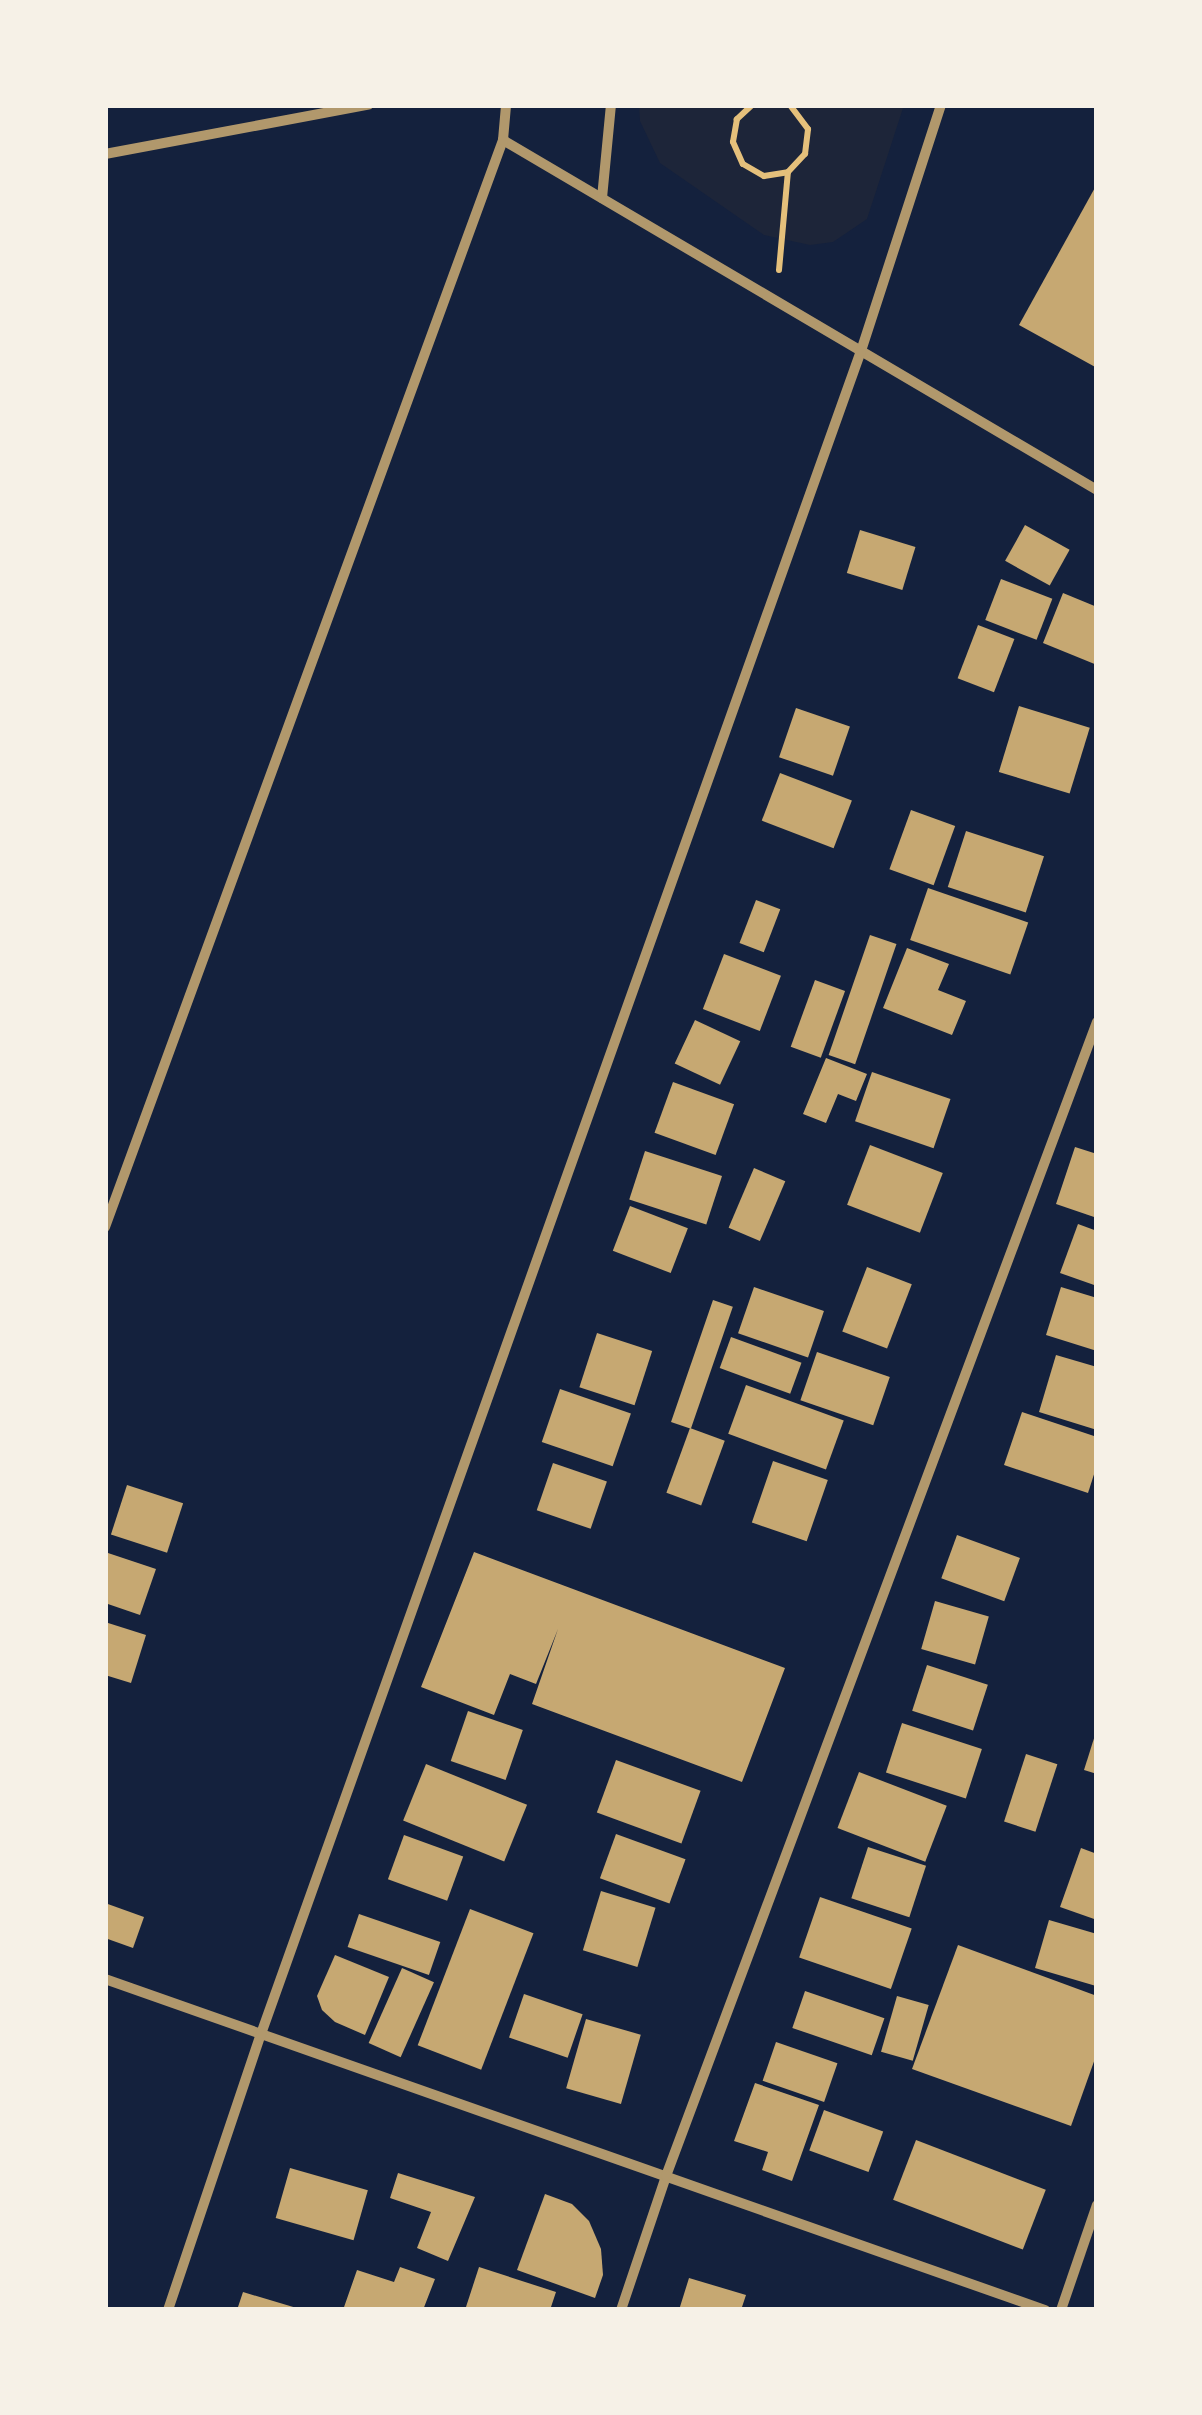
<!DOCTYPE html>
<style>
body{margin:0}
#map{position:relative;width:1202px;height:2415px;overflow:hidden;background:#14213d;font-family:"Source Serif 4",serif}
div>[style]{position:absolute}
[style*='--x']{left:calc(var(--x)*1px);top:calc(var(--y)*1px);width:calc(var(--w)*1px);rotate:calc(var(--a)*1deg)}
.green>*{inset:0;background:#1d2539}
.building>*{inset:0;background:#c6a872;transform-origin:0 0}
.path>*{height:6px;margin:-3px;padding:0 3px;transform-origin:3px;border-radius:3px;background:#e5c07b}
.minor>*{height:10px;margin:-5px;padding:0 5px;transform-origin:5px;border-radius:5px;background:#b1986c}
span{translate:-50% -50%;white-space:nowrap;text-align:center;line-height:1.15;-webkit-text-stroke:8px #f6f1e7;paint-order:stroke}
.frame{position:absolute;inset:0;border:108px solid #f6f1e7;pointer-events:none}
</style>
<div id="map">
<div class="green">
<i style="clip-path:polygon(639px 105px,904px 105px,867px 219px,833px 242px,810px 245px,764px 235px,660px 163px,640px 121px)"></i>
</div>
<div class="building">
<i style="clip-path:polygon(1097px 184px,1097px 368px,1019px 325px)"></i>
<i style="left:1025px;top:525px;width:51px;height:41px;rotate:29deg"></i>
<i style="left:860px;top:530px;width:58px;height:45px;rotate:17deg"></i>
<i style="left:1001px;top:579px;width:55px;height:44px;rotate:21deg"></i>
<i style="clip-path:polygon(1063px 593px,1097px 607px,1097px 665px,1043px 643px)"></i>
<i style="left:978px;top:625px;width:39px;height:57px;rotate:21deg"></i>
<i style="left:1019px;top:706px;width:74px;height:69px;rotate:17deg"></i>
<i style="left:796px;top:708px;width:57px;height:52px;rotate:19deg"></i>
<i style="left:780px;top:773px;width:77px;height:51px;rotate:21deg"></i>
<i style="left:911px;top:810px;width:47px;height:63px;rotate:20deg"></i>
<i style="left:966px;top:831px;width:82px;height:59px;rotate:18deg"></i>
<i style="left:928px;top:888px;width:106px;height:55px;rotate:19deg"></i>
<i style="left:756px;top:900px;width:26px;height:46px;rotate:21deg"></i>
<i style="left:870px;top:935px;width:28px;height:127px;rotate:19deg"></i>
<i style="clip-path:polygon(907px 948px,949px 964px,938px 990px,966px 1001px,952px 1035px,883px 1008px)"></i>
<i style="left:724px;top:954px;width:61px;height:59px;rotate:21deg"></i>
<i style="left:815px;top:980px;width:32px;height:71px;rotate:20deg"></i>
<i style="left:695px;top:1020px;width:50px;height:48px;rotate:25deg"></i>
<i style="clip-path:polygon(826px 1058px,867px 1074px,856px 1101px,838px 1094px,826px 1123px,803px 1114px)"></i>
<i style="left:872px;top:1072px;width:83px;height:52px;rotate:19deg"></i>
<i style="left:673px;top:1082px;width:65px;height:54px;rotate:20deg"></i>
<i style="left:870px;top:1145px;width:78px;height:64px;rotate:21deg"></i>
<i style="clip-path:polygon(1075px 1147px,1097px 1154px,1097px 1218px,1056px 1204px)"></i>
<i style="left:645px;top:1151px;width:81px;height:51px;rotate:18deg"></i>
<i style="left:754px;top:1168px;width:34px;height:65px;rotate:23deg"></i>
<i style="left:630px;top:1206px;width:62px;height:48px;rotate:21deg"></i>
<i style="clip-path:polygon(1078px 1224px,1097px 1231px,1097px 1286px,1060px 1273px)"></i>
<i style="left:867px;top:1267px;width:48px;height:69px;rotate:21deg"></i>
<i style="left:754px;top:1287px;width:74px;height:49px;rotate:19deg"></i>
<i style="clip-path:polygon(1061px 1287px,1097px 1298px,1097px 1351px,1046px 1335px)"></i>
<i style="left:713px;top:1300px;width:21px;height:129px;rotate:19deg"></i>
<i style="left:597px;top:1333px;width:58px;height:57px;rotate:18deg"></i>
<i style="left:731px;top:1337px;width:75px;height:33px;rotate:20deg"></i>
<i style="left:817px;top:1352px;width:77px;height:51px;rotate:19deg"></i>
<i style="clip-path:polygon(1056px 1355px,1097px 1367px,1097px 1430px,1039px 1412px)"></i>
<i style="left:746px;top:1385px;width:104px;height:52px;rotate:20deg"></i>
<i style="left:560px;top:1389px;width:75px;height:56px;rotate:19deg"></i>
<i style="clip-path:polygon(1022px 1412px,1097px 1437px,1097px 1465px,1088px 1493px,1004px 1465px)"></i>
<i style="left:690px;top:1428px;width:37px;height:69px;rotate:20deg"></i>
<i style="left:773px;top:1461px;width:58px;height:65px;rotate:19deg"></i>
<i style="left:553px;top:1463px;width:57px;height:50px;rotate:19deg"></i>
<i style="left:127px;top:1485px;width:59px;height:52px;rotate:18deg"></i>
<i style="left:957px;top:1535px;width:67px;height:46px;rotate:20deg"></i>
<i style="clip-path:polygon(105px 1552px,156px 1569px,140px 1615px,105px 1603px)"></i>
<i style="clip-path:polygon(474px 1552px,785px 1668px,742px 1782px,532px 1704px,558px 1629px,536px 1684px,510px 1674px,494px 1715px,421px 1687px)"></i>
<i style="left:935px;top:1601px;width:56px;height:50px;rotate:16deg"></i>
<i style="clip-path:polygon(105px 1622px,146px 1635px,131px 1683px,105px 1675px)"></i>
<i style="left:927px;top:1665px;width:64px;height:48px;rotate:18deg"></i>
<i style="left:468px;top:1711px;width:58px;height:53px;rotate:19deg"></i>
<i style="left:902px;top:1723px;width:84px;height:52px;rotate:18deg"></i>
<i style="clip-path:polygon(1096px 1732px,1097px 1733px,1097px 1774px,1084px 1770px)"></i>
<i style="left:1026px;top:1754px;width:33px;height:71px;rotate:18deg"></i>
<i style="left:616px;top:1760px;width:90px;height:56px;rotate:20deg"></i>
<i style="left:426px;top:1764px;width:109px;height:61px;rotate:22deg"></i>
<i style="left:859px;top:1772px;width:94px;height:60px;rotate:21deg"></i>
<i style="left:616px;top:1834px;width:74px;height:47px;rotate:20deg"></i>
<i style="left:404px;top:1835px;width:63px;height:47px;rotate:20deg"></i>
<i style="left:868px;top:1847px;width:61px;height:54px;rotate:18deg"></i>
<i style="clip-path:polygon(1081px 1848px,1097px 1854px,1097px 1920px,1060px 1907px)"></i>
<i style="left:601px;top:1891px;width:57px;height:62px;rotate:17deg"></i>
<i style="left:820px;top:1897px;width:97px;height:64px;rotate:19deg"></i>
<i style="clip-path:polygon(105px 1903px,144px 1917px,133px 1948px,105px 1938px)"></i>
<i style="left:470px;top:1909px;width:68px;height:146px;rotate:21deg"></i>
<i style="left:359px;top:1914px;width:86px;height:35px;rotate:19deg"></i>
<i style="clip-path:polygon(1049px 1920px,1097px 1934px,1096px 1986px,1035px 1968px)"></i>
<i style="clip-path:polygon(958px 1945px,1097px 1996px,1097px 2053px,1071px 2126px,912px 2069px)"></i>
<i style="clip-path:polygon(335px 1955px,389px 1977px,365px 2035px,335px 2022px,322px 2010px,317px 1996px)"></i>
<i style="left:402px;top:1968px;width:35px;height:82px;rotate:24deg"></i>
<i style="left:805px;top:1991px;width:84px;height:39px;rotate:19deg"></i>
<i style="left:524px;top:1994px;width:62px;height:46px;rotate:19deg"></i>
<i style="left:897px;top:1996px;width:33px;height:58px;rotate:16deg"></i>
<i style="left:586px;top:2019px;width:57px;height:72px;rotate:16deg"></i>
<i style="left:776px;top:2042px;width:65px;height:41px;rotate:19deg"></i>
<i style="clip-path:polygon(755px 2083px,819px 2105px,792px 2181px,762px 2170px,768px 2152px,734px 2141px)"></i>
<i style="left:824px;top:2110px;width:63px;height:43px;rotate:20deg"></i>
<i style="left:916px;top:2140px;width:139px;height:64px;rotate:21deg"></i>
<i style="left:290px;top:2168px;width:81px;height:52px;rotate:16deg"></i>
<i style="clip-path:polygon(398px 2173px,475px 2197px,448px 2261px,417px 2248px,431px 2212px,390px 2198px)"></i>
<i style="clip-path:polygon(545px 2194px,572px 2204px,589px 2221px,601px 2249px,603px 2275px,595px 2298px,517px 2270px)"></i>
<i style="clip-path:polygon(400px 2267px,435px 2279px,423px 2310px,343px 2310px,357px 2270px,394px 2282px)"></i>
<i style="clip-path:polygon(479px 2267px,556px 2292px,550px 2310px,465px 2310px)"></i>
<i style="clip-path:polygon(689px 2278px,746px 2295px,741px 2310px,679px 2310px)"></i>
<i style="clip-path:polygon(243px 2292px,300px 2309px,300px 2310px,237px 2310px)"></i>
</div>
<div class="path">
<i style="--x:752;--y:105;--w:21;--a:137"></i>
<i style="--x:737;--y:119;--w:23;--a:100"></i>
<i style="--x:733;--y:142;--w:24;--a:66"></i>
<i style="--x:743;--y:164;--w:24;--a:30"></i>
<i style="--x:764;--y:176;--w:24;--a:-9"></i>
<i style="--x:788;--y:172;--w:25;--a:-47"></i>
<i style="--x:805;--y:154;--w:25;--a:-83"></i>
<i style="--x:808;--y:129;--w:30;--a:-127"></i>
<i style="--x:779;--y:270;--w:98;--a:-84.8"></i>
</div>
<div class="minor">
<i style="--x:503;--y:140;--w:689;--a:30.51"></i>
<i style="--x:105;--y:154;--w:268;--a:-10.6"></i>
<i style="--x:602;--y:198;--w:93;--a:-84.5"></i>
<i style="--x:105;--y:1227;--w:1158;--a:-69.89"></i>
<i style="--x:503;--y:140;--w:35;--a:-85"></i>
<i style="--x:105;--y:1979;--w:997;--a:19.4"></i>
<i style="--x:168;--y:2310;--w:291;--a:-71.4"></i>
<i style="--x:261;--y:2034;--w:1787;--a:-70.38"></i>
<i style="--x:861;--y:351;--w:259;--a:-72"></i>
<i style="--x:621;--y:2310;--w:141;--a:-71.4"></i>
<i style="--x:666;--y:2176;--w:1232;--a:-69.52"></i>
<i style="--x:1061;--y:2310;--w:111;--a:-71.1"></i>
</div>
<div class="frame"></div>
</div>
